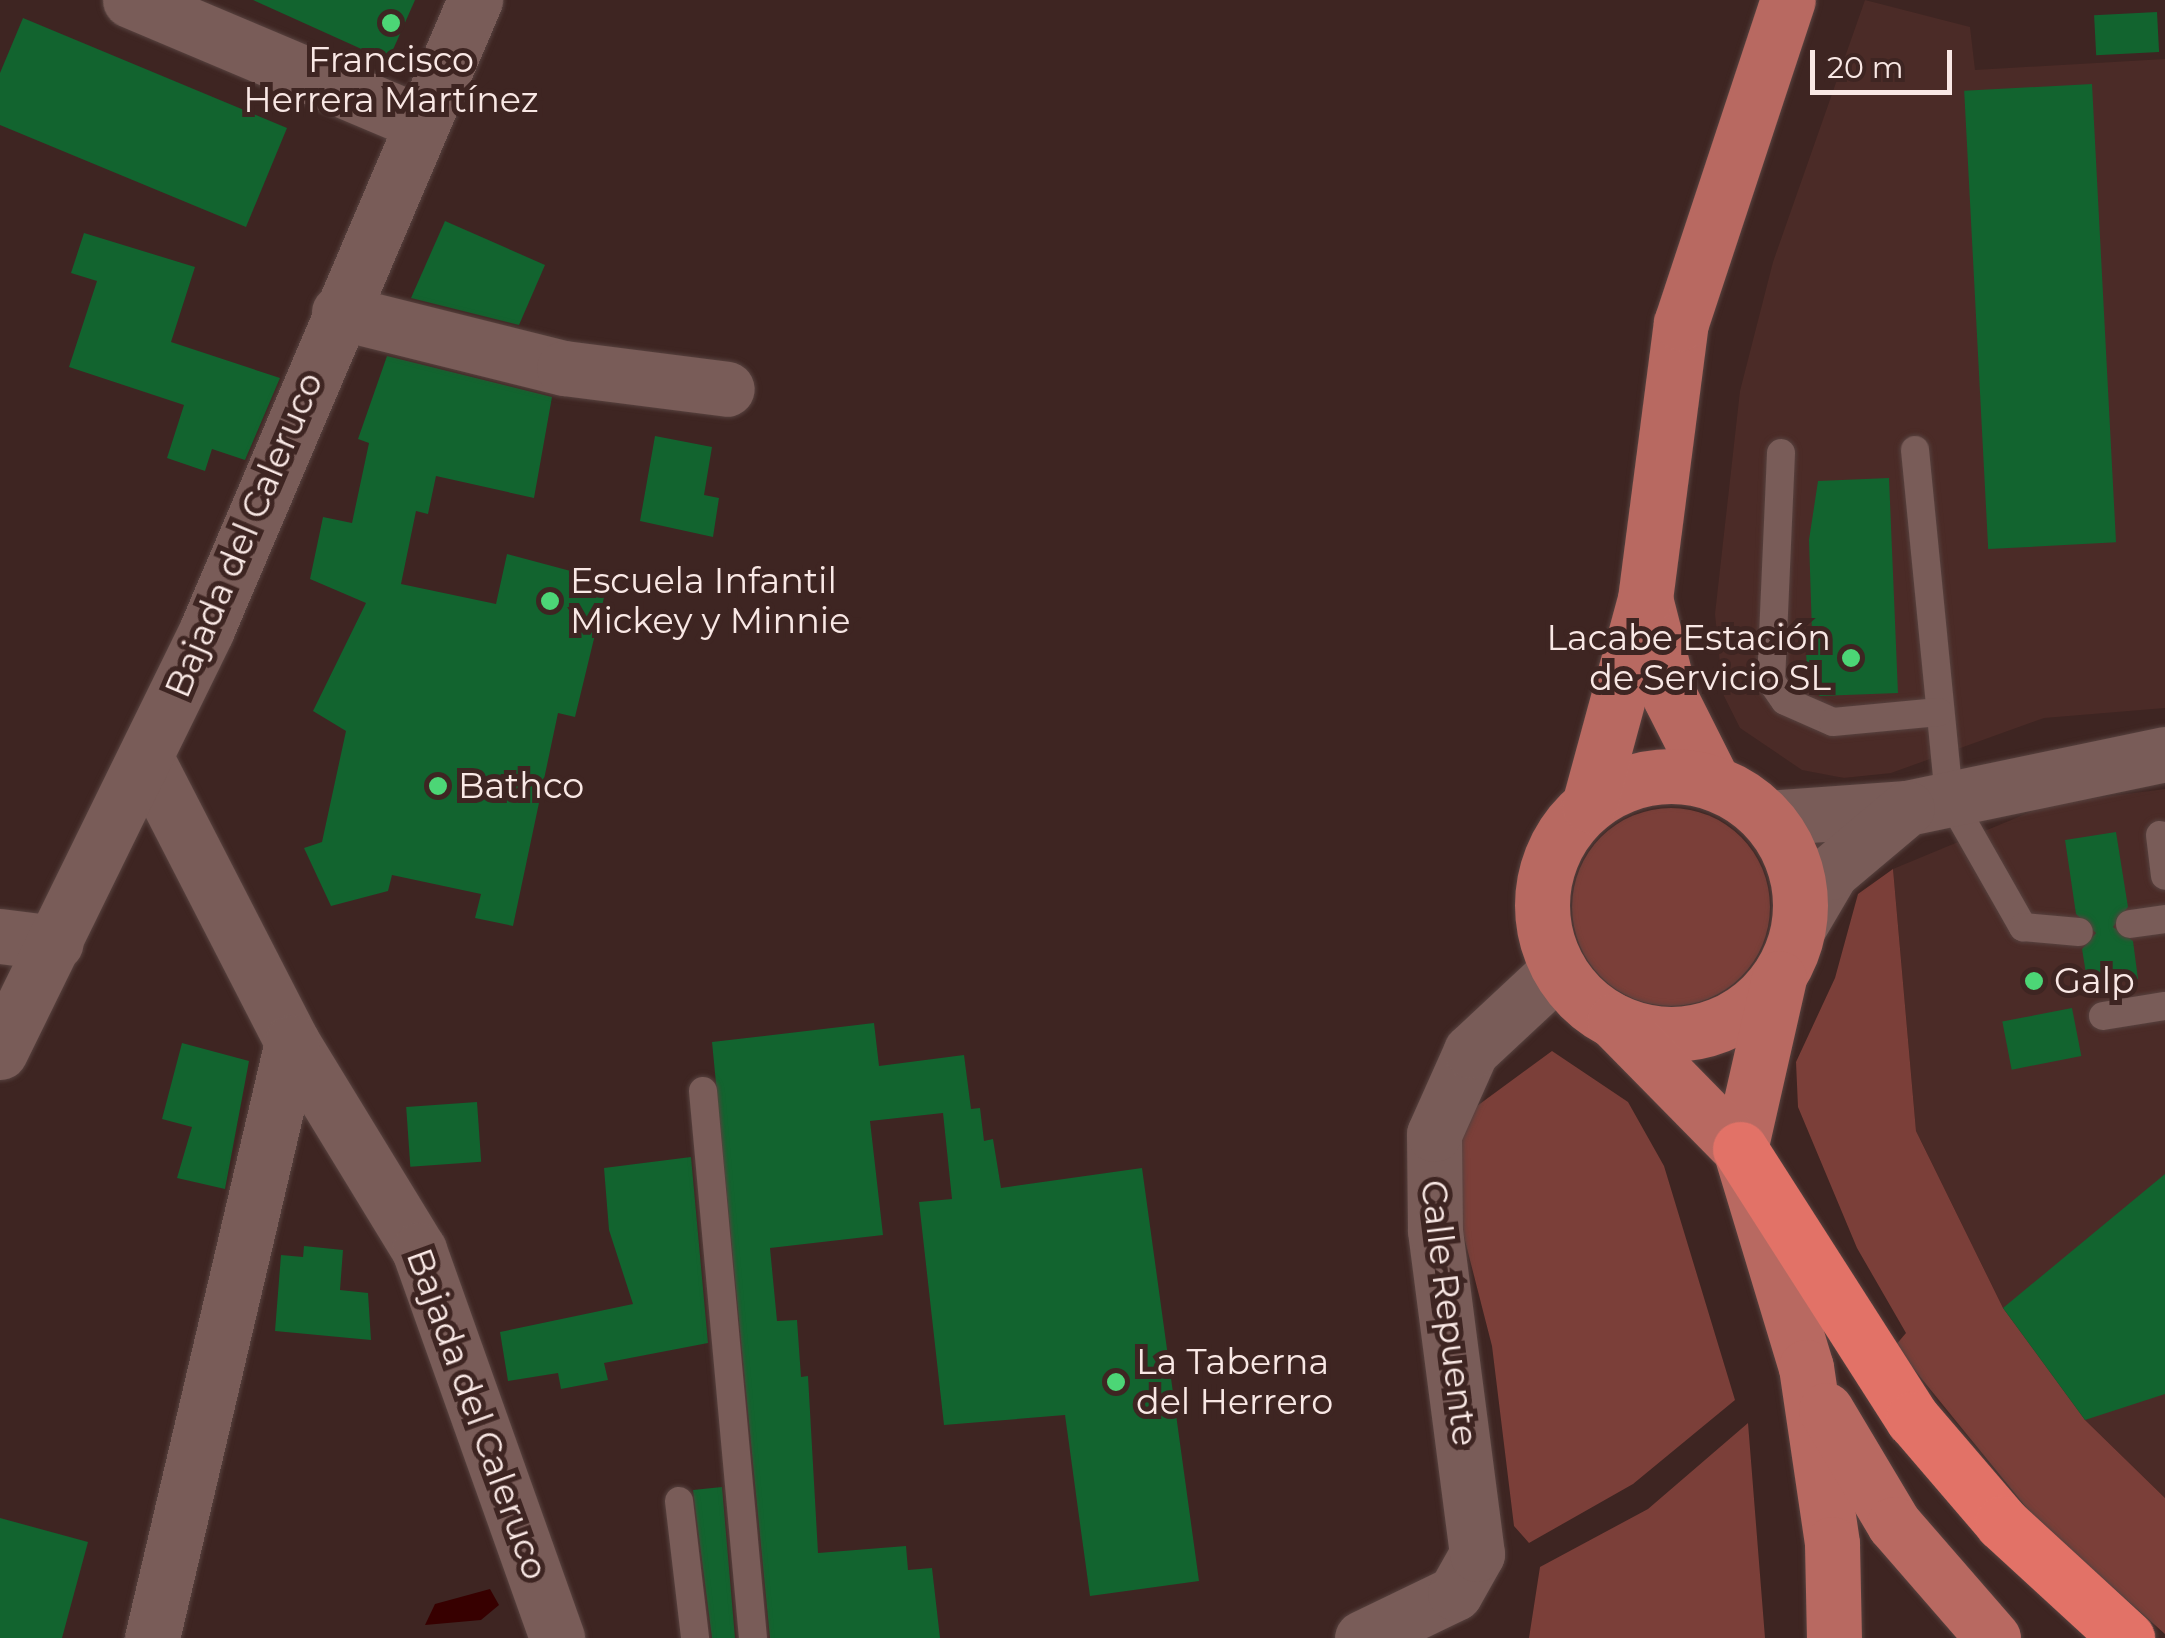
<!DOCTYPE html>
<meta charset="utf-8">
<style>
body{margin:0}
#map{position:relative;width:2165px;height:1638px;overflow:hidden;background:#3e2522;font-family:Montserrat,sans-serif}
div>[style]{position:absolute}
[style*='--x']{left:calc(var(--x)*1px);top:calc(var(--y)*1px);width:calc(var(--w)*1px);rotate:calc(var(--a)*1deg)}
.built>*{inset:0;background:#4b2b27}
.green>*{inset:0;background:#7b3f39}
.round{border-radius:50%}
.water>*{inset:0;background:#370000}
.building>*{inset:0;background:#12642f;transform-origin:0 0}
.roads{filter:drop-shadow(0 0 2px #57423f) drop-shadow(0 0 2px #57423f)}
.service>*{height:28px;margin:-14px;padding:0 14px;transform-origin:14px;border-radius:14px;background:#795c58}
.minor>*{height:55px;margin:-27.5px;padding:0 27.5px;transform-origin:27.5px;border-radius:27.5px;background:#795c58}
.primary>*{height:55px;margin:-27.5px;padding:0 27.5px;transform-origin:27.5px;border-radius:27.5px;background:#b86961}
.primary>.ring{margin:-27.5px;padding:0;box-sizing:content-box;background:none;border:55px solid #b86961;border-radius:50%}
.motorway>*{height:55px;margin:-27.5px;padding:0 27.5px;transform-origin:27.5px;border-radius:27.5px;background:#e27267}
.dots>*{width:28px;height:28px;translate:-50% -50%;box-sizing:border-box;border:5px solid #3e2522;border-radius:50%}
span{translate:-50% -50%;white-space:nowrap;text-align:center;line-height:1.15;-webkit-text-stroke:10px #3e2522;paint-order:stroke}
.poi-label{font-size:35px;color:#f9e8e5}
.left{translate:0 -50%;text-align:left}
.right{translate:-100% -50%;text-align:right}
.street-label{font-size:35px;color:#f9e8e5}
.scale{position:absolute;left:1810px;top:50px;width:142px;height:45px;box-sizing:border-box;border:5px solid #f9e8e5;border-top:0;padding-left:12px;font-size:30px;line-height:35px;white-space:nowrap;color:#f9e8e5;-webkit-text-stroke:8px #3e2522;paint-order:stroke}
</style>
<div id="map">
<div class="built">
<i style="clip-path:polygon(1865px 0,1970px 27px,1975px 70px,2165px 59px,2165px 708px,2044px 718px,1891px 773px,1844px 778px,1802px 770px,1740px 728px,1723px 694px,1715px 614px,1740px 391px,1773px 262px)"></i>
<i style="clip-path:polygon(2165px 789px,2165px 1498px,2085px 1420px,2003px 1308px,1916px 1131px,1893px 869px,2050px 804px)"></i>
</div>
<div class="green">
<i class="round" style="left:1572px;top:808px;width:198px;height:198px"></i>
<i style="clip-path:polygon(1893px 869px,1916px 1131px,2003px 1308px,2085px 1420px,2165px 1498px,2165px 1634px,2034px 1517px,1895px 1346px,1906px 1333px,1857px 1248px,1798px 1107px,1796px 1062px,1835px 978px,1858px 894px)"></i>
<i style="clip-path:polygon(1552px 1051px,1628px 1102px,1664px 1166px,1735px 1400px,1633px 1484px,1529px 1543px,1514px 1526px,1492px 1346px,1460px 1221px,1462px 1117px)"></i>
<i style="clip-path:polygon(1748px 1423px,1765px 1638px,1529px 1638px,1540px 1567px,1648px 1509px)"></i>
</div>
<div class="water">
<i style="clip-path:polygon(490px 1589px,499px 1605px,481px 1620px,425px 1625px,435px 1604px)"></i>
</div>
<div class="building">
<i style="clip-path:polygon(253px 0,415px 0,388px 61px)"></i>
<i style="left:2157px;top:12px;width:40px;height:63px;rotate:87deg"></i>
<i style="clip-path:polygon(23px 18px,287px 128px,246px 227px,0 125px,0 73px)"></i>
<i style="left:2092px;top:84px;width:459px;height:128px;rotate:87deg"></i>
<i style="clip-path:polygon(445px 221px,545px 265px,519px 325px,411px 298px)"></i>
<i style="clip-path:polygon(84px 233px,195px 267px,171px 342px,280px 378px,245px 460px,212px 449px,205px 471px,167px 458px,184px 405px,69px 367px,97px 281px,71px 273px)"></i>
<i style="clip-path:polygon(387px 356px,552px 397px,534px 498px,436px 476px,428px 514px,416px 511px,401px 584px,496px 604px,507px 554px,608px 581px,575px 717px,558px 713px,513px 926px,475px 918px,481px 894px,392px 875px,388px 891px,331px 906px,304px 848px,322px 842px,346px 731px,313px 711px,366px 603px,310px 579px,323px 517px,352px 523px,369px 443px,358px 439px)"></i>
<i style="clip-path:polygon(655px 436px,712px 447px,704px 495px,719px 498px,713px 537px,640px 521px)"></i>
<i style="clip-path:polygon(1889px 478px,1898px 693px,1820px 696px,1808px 688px,1805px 633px,1812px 633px,1809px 540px,1818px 481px)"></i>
<i style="clip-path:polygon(2116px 832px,2128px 907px,2113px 927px,2133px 941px,2138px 979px,2088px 986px,2082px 949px,2096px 933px,2076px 914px,2065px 840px)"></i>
<i style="left:2072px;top:1008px;width:49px;height:71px;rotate:79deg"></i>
<i style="clip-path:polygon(874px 1023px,879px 1066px,964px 1055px,971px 1109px,980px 1108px,984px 1141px,993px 1139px,1001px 1188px,1142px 1168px,1199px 1581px,1090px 1596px,1065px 1415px,944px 1425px,919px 1202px,952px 1199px,943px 1113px,870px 1121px,883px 1235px,770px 1248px,777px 1321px,797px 1320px,801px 1377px,808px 1376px,818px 1553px,906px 1546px,908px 1570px,932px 1568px,940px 1638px,770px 1638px,712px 1042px)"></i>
<i style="clip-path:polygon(182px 1043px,249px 1061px,225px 1189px,177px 1178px,192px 1127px,162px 1119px)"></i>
<i style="left:477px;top:1102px;width:60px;height:71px;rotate:86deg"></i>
<i style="clip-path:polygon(691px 1157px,708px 1343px,604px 1363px,608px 1380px,561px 1389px,558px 1373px,508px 1381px,500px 1332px,633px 1304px,609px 1230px,604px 1168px)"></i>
<i style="clip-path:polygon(2165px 1174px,2165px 1394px,2085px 1420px,2003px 1308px)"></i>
<i style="clip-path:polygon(304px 1246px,343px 1250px,340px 1290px,368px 1293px,371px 1340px,275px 1331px,281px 1255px,303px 1257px)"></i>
<i style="clip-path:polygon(722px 1487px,735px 1638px,712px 1638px,693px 1490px)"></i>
<i style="clip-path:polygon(0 1518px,88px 1542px,62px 1638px,0 1638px)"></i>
</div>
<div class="roads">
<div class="service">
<i style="--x:1915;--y:450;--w:349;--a:84.4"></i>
<i style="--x:1949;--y:797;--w:150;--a:60.4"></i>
<i style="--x:2023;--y:927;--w:56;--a:5.1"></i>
<i style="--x:1781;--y:453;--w:228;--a:92.5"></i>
<i style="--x:1771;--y:681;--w:24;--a:55"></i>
<i style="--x:1785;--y:701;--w:52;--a:23.6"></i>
<i style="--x:1833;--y:722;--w:106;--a:-5.4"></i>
<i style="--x:2160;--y:835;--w:41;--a:83"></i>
<i style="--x:2130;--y:924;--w:35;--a:-8"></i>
<i style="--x:2103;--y:1016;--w:63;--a:-9.2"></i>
<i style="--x:703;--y:1091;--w:549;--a:84.78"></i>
<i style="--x:679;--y:1501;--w:138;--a:83.3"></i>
</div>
<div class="minor">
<i style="--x:130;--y:0;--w:314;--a:22.9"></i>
<i style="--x:339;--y:312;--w:232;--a:14"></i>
<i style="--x:564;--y:368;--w:164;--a:7.3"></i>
<i style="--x:146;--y:758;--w:319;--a:62.8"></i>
<i style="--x:292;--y:1042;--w:244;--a:58.6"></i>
<i style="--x:419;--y:1250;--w:412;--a:70.4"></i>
<i style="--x:1767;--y:818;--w:140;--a:-4.1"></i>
<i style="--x:1907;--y:808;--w:264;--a:-11.8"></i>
<i style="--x:1800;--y:925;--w:61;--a:-59.7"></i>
<i style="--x:1831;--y:872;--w:99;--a:-40.1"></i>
<i style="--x:0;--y:936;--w:56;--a:7.1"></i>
<i style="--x:0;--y:1052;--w:471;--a:-63.9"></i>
<i style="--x:207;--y:629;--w:684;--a:-66.92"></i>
<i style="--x:152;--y:1638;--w:612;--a:-76.78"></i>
<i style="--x:1362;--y:1638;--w:103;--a:-25.8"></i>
<i style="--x:1455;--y:1593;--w:45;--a:-60.6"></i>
<i style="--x:1477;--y:1554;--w:327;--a:-97.4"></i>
<i style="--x:1435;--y:1230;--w:96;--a:-90.6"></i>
<i style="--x:1434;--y:1134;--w:91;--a:-66"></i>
<i style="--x:1471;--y:1051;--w:120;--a:-43"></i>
</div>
<div class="primary">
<i style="--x:1646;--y:602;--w:98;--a:75.8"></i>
<i style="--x:1670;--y:697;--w:95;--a:63.2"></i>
<i class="ring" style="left:1542px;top:776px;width:203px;height:203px"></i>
<i style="--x:1589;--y:805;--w:213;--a:-74.8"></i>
<i style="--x:1645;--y:599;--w:278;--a:-82.6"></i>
<i style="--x:1681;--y:323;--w:340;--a:-71.7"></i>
<i style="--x:1779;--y:978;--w:175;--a:102.8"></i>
<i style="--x:1740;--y:1149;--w:228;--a:73.2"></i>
<i style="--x:1806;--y:1367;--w:179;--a:81.6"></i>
<i style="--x:1832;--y:1544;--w:94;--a:88.8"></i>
<i style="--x:1614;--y:1021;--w:180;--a:45.5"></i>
<i style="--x:1826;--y:1410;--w:133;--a:59.2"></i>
<i style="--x:1894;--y:1524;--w:151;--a:49"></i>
</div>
<div class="motorway">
<i style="--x:1740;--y:1149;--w:321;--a:57.4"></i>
<i style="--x:1913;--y:1419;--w:137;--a:49.4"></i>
<i style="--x:2002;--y:1523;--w:170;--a:42.6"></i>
</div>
</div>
<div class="dots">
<i style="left:391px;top:23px;background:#4cd676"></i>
<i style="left:550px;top:601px;background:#4cd676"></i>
<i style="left:1851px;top:658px;background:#4cd676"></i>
<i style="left:438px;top:786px;background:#4cd676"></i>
<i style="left:2034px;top:981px;background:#4cd676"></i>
<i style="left:1116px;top:1382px;background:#4cd676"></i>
</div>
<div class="poi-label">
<span style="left:391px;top:80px">Francisco<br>Herrera Martínez</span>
<span class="left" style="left:570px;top:601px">Escuela Infantil<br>Mickey y Minnie</span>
<span class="right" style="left:1831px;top:658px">Lacabe Estación<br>de Servicio SL</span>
<span class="left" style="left:458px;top:786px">Bathco</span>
<span class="left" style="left:2054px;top:981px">Galp</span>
<span class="left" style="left:1136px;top:1382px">La Taberna<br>del Herrero</span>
</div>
<div class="street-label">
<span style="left:244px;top:535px;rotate:-67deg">Bajada del Caleruco</span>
<span style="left:1449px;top:1313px;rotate:83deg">Calle Repuente</span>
<span style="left:477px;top:1414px;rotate:70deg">Bajada del Caleruco</span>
</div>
<div class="scale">20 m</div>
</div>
